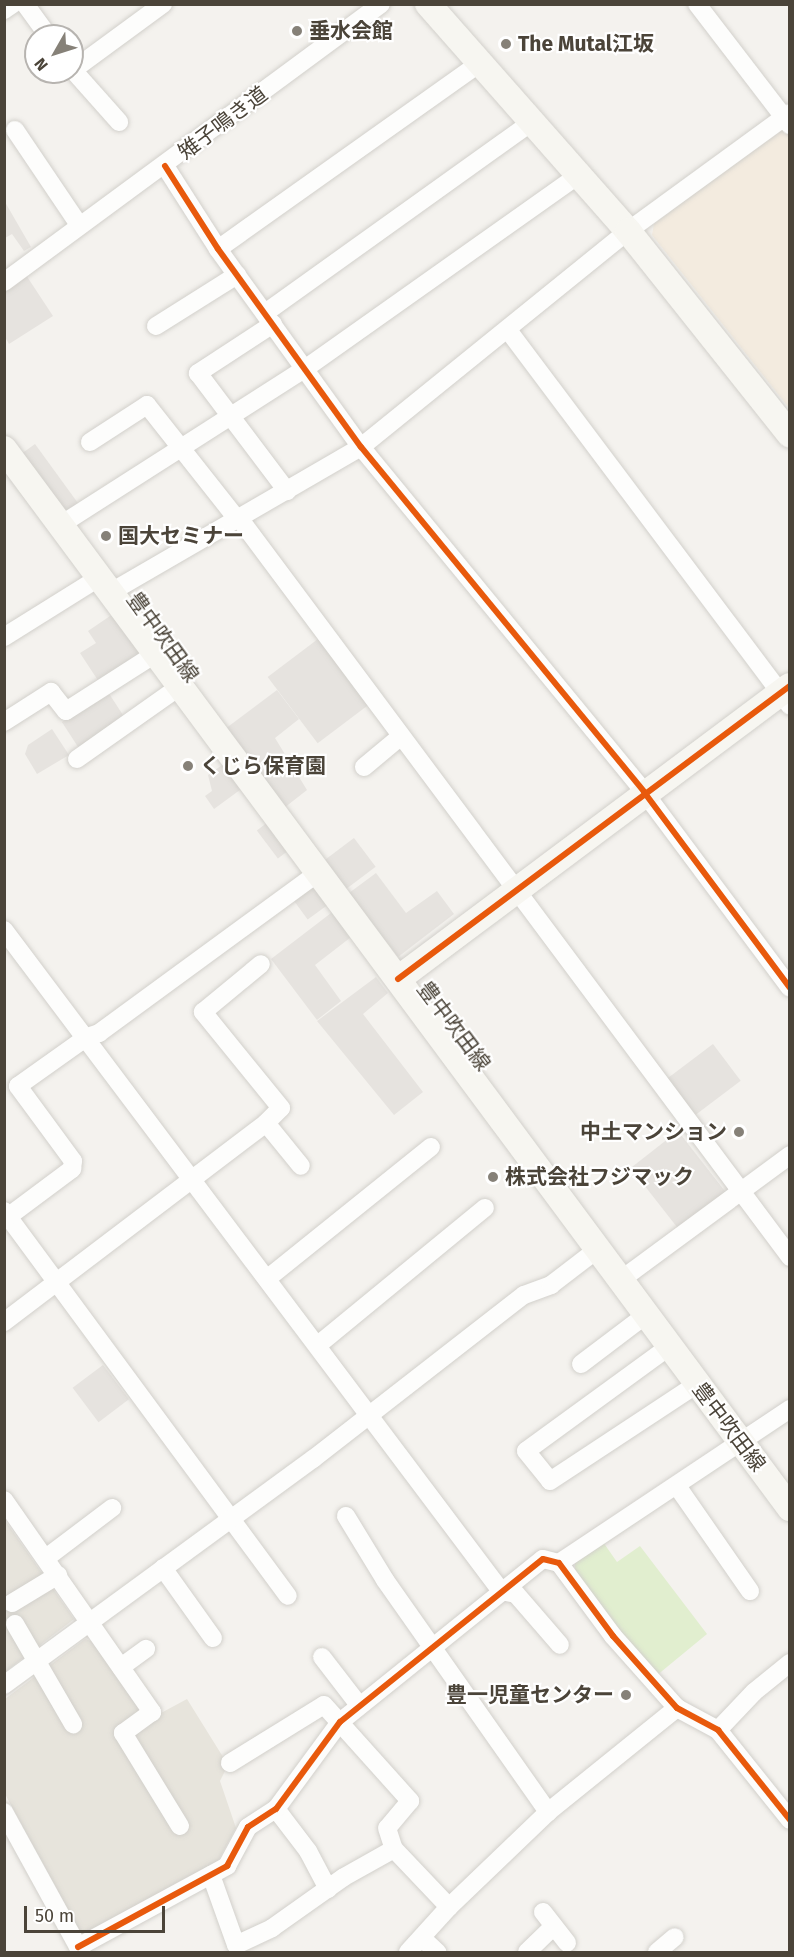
<!DOCTYPE html>
<meta charset="utf-8">
<style>
body{margin:0}
#map{position:relative;width:794px;height:1957px;overflow:hidden;background:#f4f2ee;font-family:"Fira Sans","Noto Sans JP",sans-serif}
div>[style]{position:absolute}
[style*='--x']{left:calc(var(--x)*1px);top:calc(var(--y)*1px);width:calc(var(--w)*1px);rotate:calc(var(--a)*1deg)}
.residential>*{inset:0;background:#e7e4dc}
.commercial>*{inset:0;background:#f3ebdf}
.green>*{inset:0;background:#e1eecf}
.parking>*{inset:0;background:#e6e3df;transform-origin:0 0}
.roads{filter:drop-shadow(0 0 2px #d2d0cb) drop-shadow(0 0 2px #d2d0cb)}
.street>*{height:18px;margin:-9px;padding:0 9px;transform-origin:9px;border-radius:9px;background:#fdfdfc}
.secondary>*{height:26px;margin:-13px;padding:0 13px;transform-origin:13px;border-radius:13px;background:#f7f6f1}
.cycleway>*{height:6px;margin:-3px;padding:0 3px;transform-origin:3px;border-radius:3px;background:#e8590c}
.dots>*{width:16px;height:16px;translate:-50% -50%;box-sizing:border-box;border:3px solid #fff;border-radius:50%}
span{translate:-50% -50%;white-space:nowrap;text-align:center;line-height:1.15;-webkit-text-stroke:4.5px #fff;paint-order:stroke}
.poi-label{font-size:21px;color:#4b4439;font-weight:700}
.left{translate:0 -50%;text-align:left}
.right{translate:-100% -50%;text-align:right}
.street-label{font-size:21px;color:#4b4439}
.frame{position:absolute;inset:0;border:6px solid #4b4439;pointer-events:none}
.north{position:absolute;left:24px;top:24px;width:60px;height:60px;box-sizing:border-box;background:#fff;border:2px solid #b7b4b0;border-radius:50%;rotate:231deg;font-size:16px;font-weight:700;line-height:24px;text-align:center;color:#4b4439}
.north::after{content:'';display:block;margin:auto;width:21px;height:27px;background:#868178;clip-path:polygon(50% 0,100% 100%,50% 72%,0 100%)}
.scale{position:absolute;left:24px;top:1906px;width:141px;height:27px;box-sizing:border-box;border:3px solid #4b4439;border-top:0;padding-left:8px;font-size:18px;line-height:21px;white-space:nowrap;color:#4b4439;-webkit-text-stroke:4px #fff;paint-order:stroke}
</style>
<div id="map">
<div class="residential">
<i style="clip-path:polygon(4px 1519px,74px 1619px,5px 1672px,4px 1672px)"></i>
<i style="clip-path:polygon(85px 1639px,94px 1642px,148px 1720px,187px 1699px,228px 1765px,220px 1781px,236px 1828px,218px 1861px,84px 1939px,5px 1794px,5px 1699px)"></i>
</div>
<div class="commercial">
<i style="clip-path:polygon(789px 121px,789px 408px,652px 235px,654px 224px)"></i>
</div>
<div class="green">
<i style="clip-path:polygon(603px 1542px,617px 1562px,640px 1546px,707px 1634px,656px 1676px,575px 1575px,575px 1561px)"></i>
</div>
<div class="parking">
<i style="clip-path:polygon(5px 202px,31px 247px,24px 251px,12px 234px,5px 238px)"></i>
<i style="clip-path:polygon(26px 275px,53px 316px,9px 344px,5px 337px,4px 291px)"></i>
<i style="left:35px;top:444px;width:77px;height:20px;rotate:54deg"></i>
<i style="clip-path:polygon(113px 614px,141px 652px,99px 682px,80px 653px,96px 643px,88px 631px)"></i>
<i style="left:318px;top:639px;width:83px;height:63px;rotate:53deg"></i>
<i style="clip-path:polygon(277px 690px,299px 719px,275px 738px,307px 790px,284px 808px,225px 729px)"></i>
<i style="left:108px;top:692px;width:31px;height:55px;rotate:57deg"></i>
<i style="clip-path:polygon(52px 729px,69px 755px,37px 774px,25px 754px,28px 745px)"></i>
<i style="clip-path:polygon(225px 763px,244px 787px,214px 809px,205px 796px,212px 791px,208px 775px)"></i>
<i style="left:268px;top:822px;width:35px;height:14px;rotate:53deg"></i>
<i style="left:354px;top:838px;width:36px;height:37px;rotate:53deg"></i>
<i style="clip-path:polygon(376px 873px,406px 913px,437px 891px,454px 914px,398px 957px,349px 893px)"></i>
<i style="left:315px;top:882px;width:26px;height:28px;rotate:54deg"></i>
<i style="clip-path:polygon(335px 910px,355px 934px,315px 965px,341px 1001px,317px 1020px,271px 959px)"></i>
<i style="clip-path:polygon(376px 977px,388px 993px,363px 1014px,423px 1092px,394px 1115px,317px 1021px)"></i>
<i style="left:713px;top:1044px;width:46px;height:58px;rotate:53deg"></i>
<i style="left:678px;top:1131px;width:77px;height:60px;rotate:52deg"></i>
<i style="left:103px;top:1365px;width:43px;height:38px;rotate:53deg"></i>
</div>
<div class="roads">
<div class="street">
<i style="--x:25;--y:4;--w:39;--a:54"></i>
<i style="--x:697;--y:4;--w:153;--a:52.5"></i>
<i style="--x:4;--y:10;--w:11;--a:-34"></i>
<i style="--x:72;--y:69;--w:71;--a:48.4"></i>
<i style="--x:73;--y:70;--w:112;--a:-36.3"></i>
<i style="--x:15;--y:130;--w:115;--a:56"></i>
<i style="--x:165;--y:166;--w:98;--a:57.4"></i>
<i style="--x:218;--y:249;--w:244;--a:54.2"></i>
<i style="--x:361;--y:447;--w:446;--a:50.6"></i>
<i style="--x:644;--y:792;--w:244;--a:53.3"></i>
<i style="--x:218;--y:249;--w:321;--a:-35.4"></i>
<i style="--x:4;--y:282;--w:468;--a:-36.4"></i>
<i style="--x:265;--y:313;--w:326;--a:-35.6"></i>
<i style="--x:273;--y:324;--w:90;--a:146.8"></i>
<i style="--x:198;--y:373;--w:148;--a:53"></i>
<i style="--x:156;--y:326;--w:96;--a:-32.2"></i>
<i style="--x:508;--y:330;--w:470;--a:53.1"></i>
<i style="--x:90;--y:442;--w:68;--a:-33"></i>
<i style="--x:147;--y:405;--w:145;--a:51.7"></i>
<i style="--x:239;--y:518;--w:922;--a:53.29"></i>
<i style="--x:62;--y:524;--w:290;--a:-32.6"></i>
<i style="--x:306;--y:368;--w:334;--a:-35.3"></i>
<i style="--x:111;--y:592;--w:289;--a:-30.1"></i>
<i style="--x:361;--y:447;--w:343;--a:-39"></i>
<i style="--x:628;--y:231;--w:200;--a:-36.1"></i>
<i style="--x:4;--y:637;--w:113;--a:-32"></i>
<i style="--x:4;--y:722;--w:56;--a:-32.6"></i>
<i style="--x:51;--y:692;--w:24;--a:52"></i>
<i style="--x:66;--y:711;--w:106;--a:-32.6"></i>
<i style="--x:77;--y:759;--w:125;--a:-35.2"></i>
<i style="--x:364;--y:767;--w:47;--a:-39.8"></i>
<i style="--x:4;--y:930;--w:827;--a:53.06"></i>
<i style="--x:501;--y:1591;--w:15;--a:11"></i>
<i style="--x:516;--y:1594;--w:67;--a:49.2"></i>
<i style="--x:266;--y:1123;--w:55;--a:50.9"></i>
<i style="--x:4;--y:1211;--w:478;--a:53.6"></i>
<i style="--x:9;--y:1216;--w:79;--a:-36.7"></i>
<i style="--x:72;--y:1169;--w:8;--a:-83"></i>
<i style="--x:73;--y:1161;--w:93;--a:-126.3"></i>
<i style="--x:18;--y:1086;--w:85;--a:-35.4"></i>
<i style="--x:87;--y:1037;--w:13;--a:-18"></i>
<i style="--x:99;--y:1033;--w:271;--a:-36.2"></i>
<i style="--x:268;--y:1278;--w:209;--a:-38.8"></i>
<i style="--x:622;--y:1279;--w:209;--a:-36.4"></i>
<i style="--x:4;--y:1322;--w:329;--a:-37.2"></i>
<i style="--x:266;--y:1123;--w:21;--a:-45"></i>
<i style="--x:281;--y:1108;--w:124;--a:-129.1"></i>
<i style="--x:203;--y:1012;--w:75;--a:-39.6"></i>
<i style="--x:318;--y:1345;--w:216;--a:-39.4"></i>
<i style="--x:670;--y:1346;--w:178;--a:143.9"></i>
<i style="--x:526;--y:1451;--w:38;--a:51"></i>
<i style="--x:550;--y:1481;--w:176;--a:-33.4"></i>
<i style="--x:581;--y:1364;--w:83;--a:-37.1"></i>
<i style="--x:677;--y:1486;--w:128;--a:55.2"></i>
<i style="--x:4;--y:1500;--w:259;--a:55.1"></i>
<i style="--x:152;--y:1712;--w:36;--a:144"></i>
<i style="--x:123;--y:1733;--w:109;--a:58.5"></i>
<i style="--x:346;--y:1516;--w:75;--a:58.6"></i>
<i style="--x:385;--y:1580;--w:284;--a:54.9"></i>
<i style="--x:46;--y:1558;--w:83;--a:-37.1"></i>
<i style="--x:559;--y:1563;--w:278;--a:-33.7"></i>
<i style="--x:163;--y:1568;--w:86;--a:54.5"></i>
<i style="--x:12;--y:1603;--w:54;--a:-31.3"></i>
<i style="--x:15;--y:1624;--w:116;--a:59.9"></i>
<i style="--x:322;--y:1657;--w:61;--a:52.4"></i>
<i style="--x:121;--y:1667;--w:31;--a:-36"></i>
<i style="--x:4;--y:1685;--w:383;--a:-36.2"></i>
<i style="--x:313;--y:1459;--w:267;--a:-37.9"></i>
<i style="--x:524;--y:1295;--w:29;--a:-20"></i>
<i style="--x:551;--y:1285;--w:61;--a:-37.6"></i>
<i style="--x:718;--y:1730;--w:52;--a:-46.5"></i>
<i style="--x:754;--y:1692;--w:46;--a:-38.9"></i>
<i style="--x:230;--y:1763;--w:110;--a:-31.7"></i>
<i style="--x:324;--y:1705;--w:129;--a:48.1"></i>
<i style="--x:410;--y:1801;--w:35;--a:130"></i>
<i style="--x:387;--y:1828;--w:22;--a:72"></i>
<i style="--x:394;--y:1849;--w:80;--a:46.5"></i>
<i style="--x:276;--y:1809;--w:53;--a:52.7"></i>
<i style="--x:308;--y:1851;--w:43;--a:62.2"></i>
<i style="--x:4;--y:1812;--w:160;--a:61.2"></i>
<i style="--x:211;--y:1875;--w:74;--a:70.3"></i>
<i style="--x:236;--y:1945;--w:40;--a:-25"></i>
<i style="--x:272;--y:1928;--w:88;--a:-35.3"></i>
<i style="--x:344;--y:1877;--w:57;--a:-29.2"></i>
<i style="--x:543;--y:1912;--w:39;--a:52"></i>
<i style="--x:422;--y:1938;--w:21;--a:43"></i>
<i style="--x:78;--y:1947;--w:170;--a:-28.5"></i>
<i style="--x:227;--y:1866;--w:44;--a:-61.7"></i>
<i style="--x:248;--y:1827;--w:33;--a:-33"></i>
<i style="--x:276;--y:1809;--w:108;--a:-53.7"></i>
<i style="--x:340;--y:1722;--w:260;--a:-38.8"></i>
<i style="--x:543;--y:1559;--w:16;--a:14"></i>
<i style="--x:559;--y:1563;--w:91;--a:53.5"></i>
<i style="--x:613;--y:1636;--w:96;--a:48.4"></i>
<i style="--x:677;--y:1708;--w:47;--a:28.2"></i>
<i style="--x:718;--y:1730;--w:115;--a:51.3"></i>
<i style="--x:408;--y:1952;--w:61;--a:-47.7"></i>
<i style="--x:449;--y:1907;--w:137;--a:-43.8"></i>
<i style="--x:548;--y:1812;--w:166;--a:-38.9"></i>
<i style="--x:527;--y:1952;--w:37;--a:-44"></i>
<i style="--x:657;--y:1952;--w:23;--a:-40"></i>
</div>
<div class="secondary">
<i style="--x:428;--y:4;--w:303;--a:48.6"></i>
<i style="--x:628;--y:231;--w:260;--a:51.5"></i>
<i style="--x:4;--y:449;--w:1319;--a:53.42"></i>
<i style="--x:398;--y:979;--w:489;--a:-36.8"></i>
</div>
</div>
<div class="cycleway">
<i style="--x:165;--y:166;--w:98;--a:57.4"></i>
<i style="--x:218;--y:249;--w:244;--a:54.2"></i>
<i style="--x:361;--y:447;--w:446;--a:50.6"></i>
<i style="--x:644;--y:792;--w:244;--a:53.3"></i>
<i style="--x:398;--y:979;--w:489;--a:-36.8"></i>
<i style="--x:78;--y:1947;--w:170;--a:-28.5"></i>
<i style="--x:227;--y:1866;--w:44;--a:-61.7"></i>
<i style="--x:248;--y:1827;--w:33;--a:-33"></i>
<i style="--x:276;--y:1809;--w:108;--a:-53.7"></i>
<i style="--x:340;--y:1722;--w:260;--a:-38.8"></i>
<i style="--x:543;--y:1559;--w:16;--a:14"></i>
<i style="--x:559;--y:1563;--w:91;--a:53.5"></i>
<i style="--x:613;--y:1636;--w:96;--a:48.4"></i>
<i style="--x:677;--y:1708;--w:47;--a:28.2"></i>
<i style="--x:718;--y:1730;--w:115;--a:51.3"></i>
</div>
<div class="dots">
<i style="left:297px;top:31px;background:#868178"></i>
<i style="left:506px;top:44px;background:#868178"></i>
<i style="left:106px;top:536px;background:#868178"></i>
<i style="left:188px;top:766px;background:#868178"></i>
<i style="left:739px;top:1132px;background:#868178"></i>
<i style="left:493px;top:1177px;background:#868178"></i>
<i style="left:626px;top:1695px;background:#868178"></i>
</div>
<div class="poi-label">
<span class="left" style="left:309px;top:31px">垂水会館</span>
<span class="left" style="left:518px;top:44px">The Mutal江坂</span>
<span class="left" style="left:118px;top:536px">国大セミナー</span>
<span class="left" style="left:200px;top:766px">くじら保育園</span>
<span class="right" style="left:727px;top:1132px">中土マンション</span>
<span class="left" style="left:505px;top:1177px">株式会社フジマック</span>
<span class="right" style="left:614px;top:1695px">豊一児童センター</span>
</div>
<div class="street-label">
<span style="left:223px;top:123px;rotate:-37deg">雉子鳴き道</span>
<span style="left:163px;top:637px;rotate:54deg">豊中吹田線</span>
<span style="left:454px;top:1026px;rotate:53deg">豊中吹田線</span>
<span style="left:729px;top:1427px;rotate:53deg">豊中吹田線</span>
</div>
<div class="frame"></div>
<div class="north">N</div>
<div class="scale">50 m</div>
</div>
